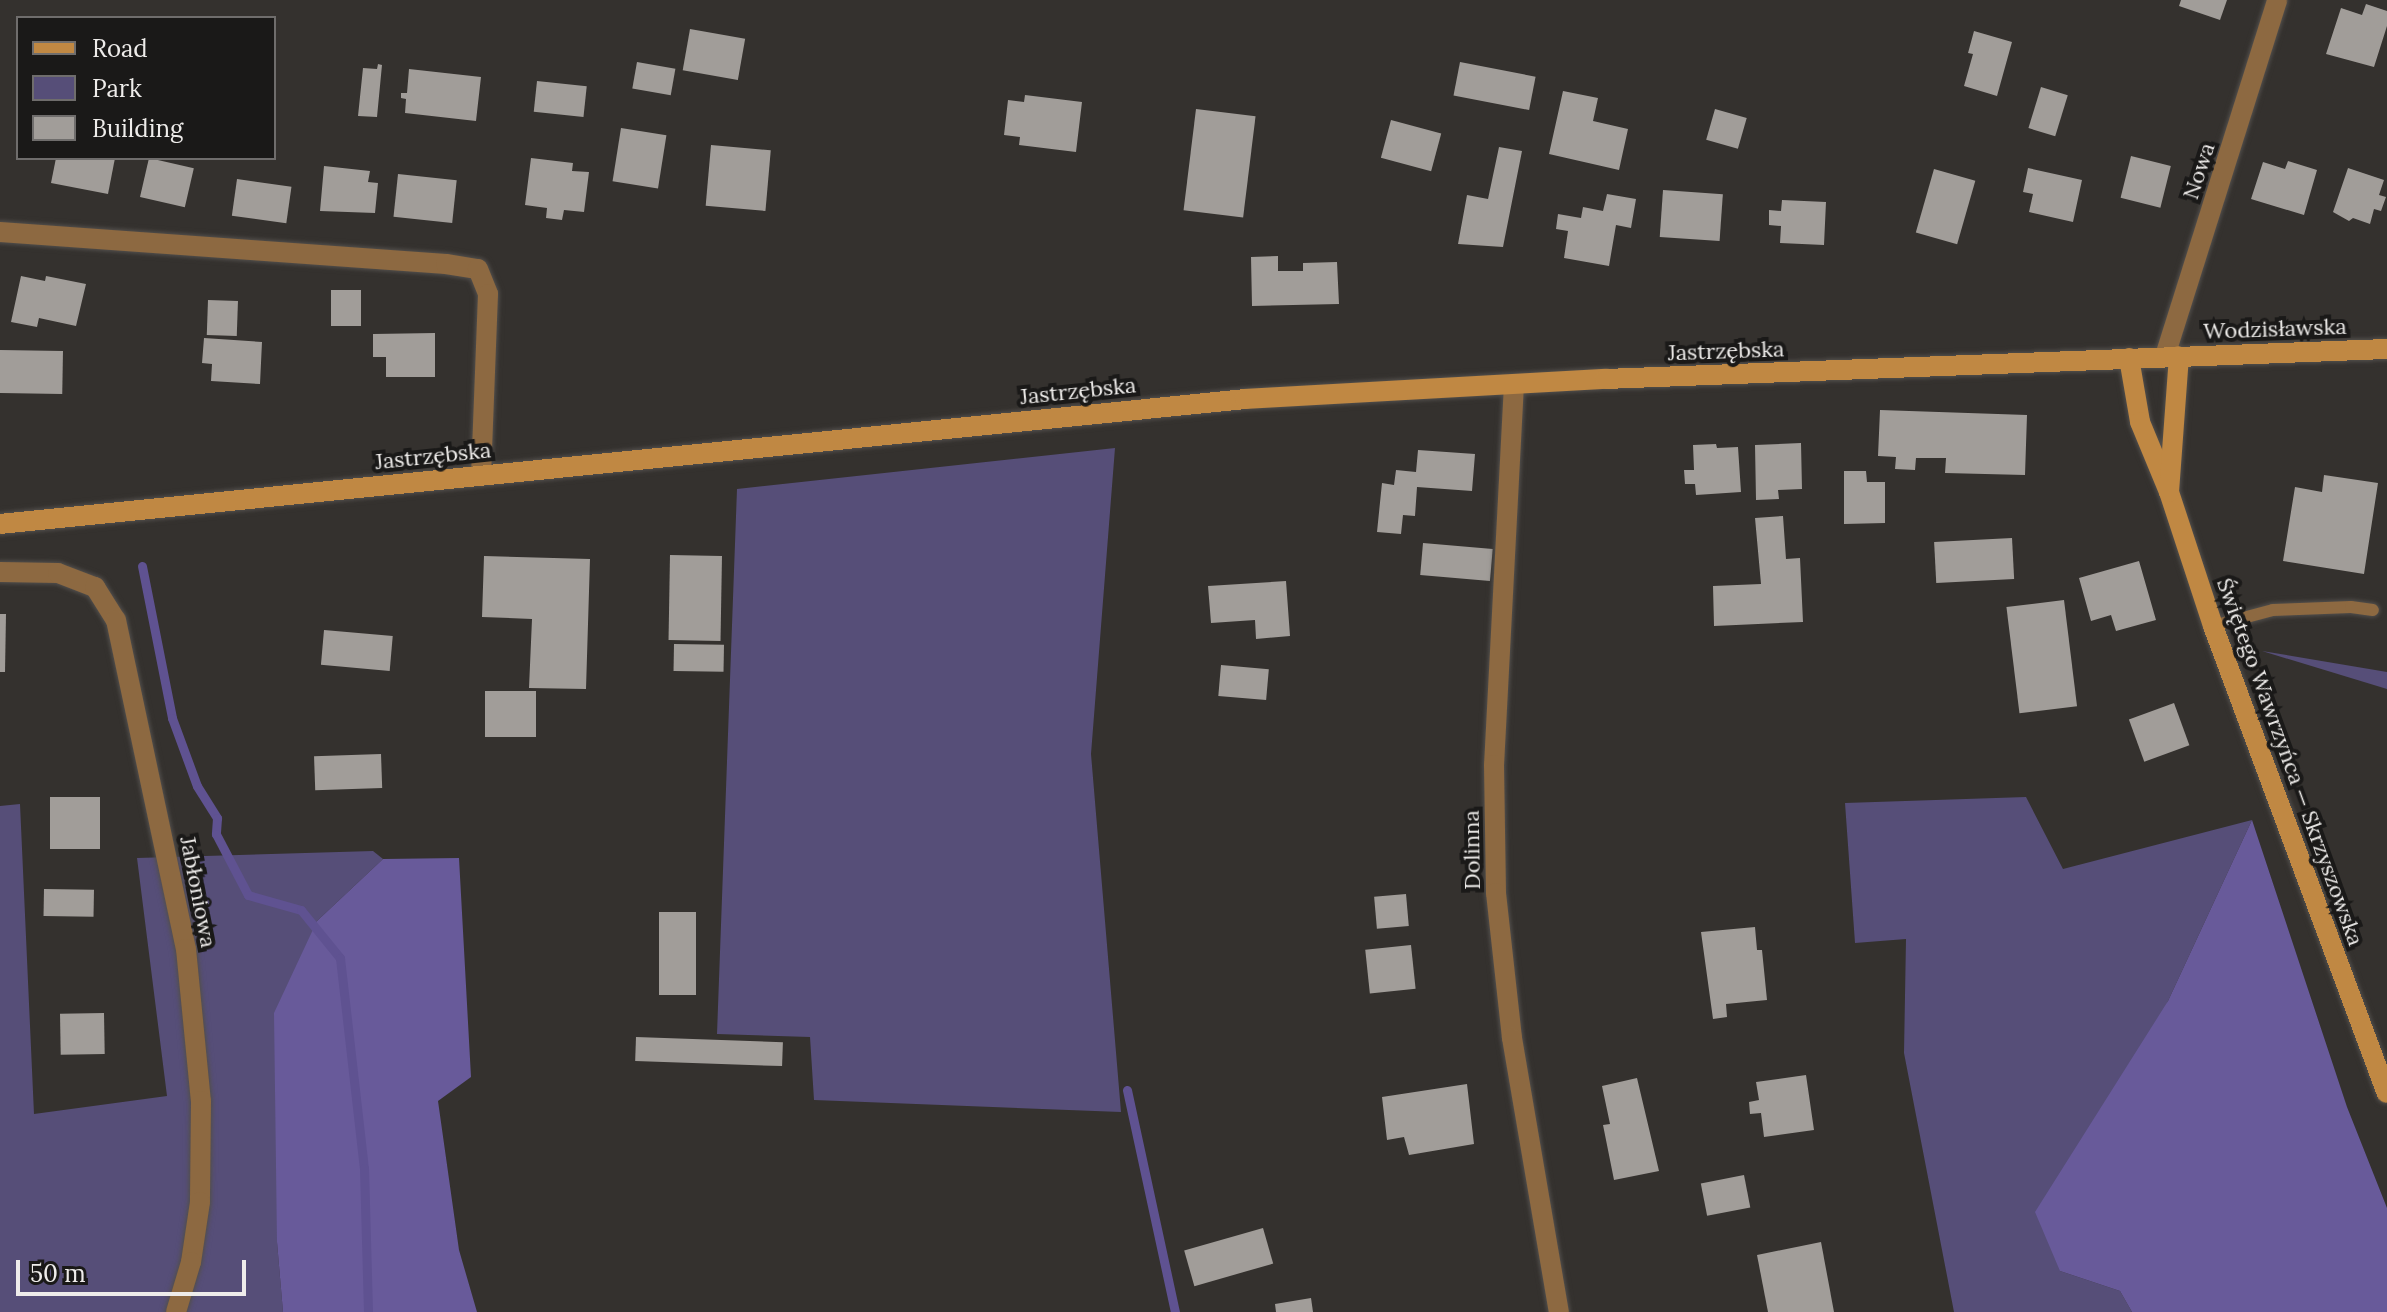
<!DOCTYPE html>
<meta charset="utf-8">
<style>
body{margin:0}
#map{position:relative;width:2387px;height:1312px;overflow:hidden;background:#34312e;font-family:Lora,serif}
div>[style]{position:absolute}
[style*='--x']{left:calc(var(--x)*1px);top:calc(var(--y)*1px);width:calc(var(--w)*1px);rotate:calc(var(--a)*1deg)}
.green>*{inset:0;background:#564e78}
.forest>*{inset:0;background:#685a9a}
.stream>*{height:9px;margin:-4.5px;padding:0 4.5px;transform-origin:4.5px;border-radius:4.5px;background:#5f5291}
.building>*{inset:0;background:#a19d99;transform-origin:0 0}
.roads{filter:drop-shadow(0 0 2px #524f4c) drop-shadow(0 0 2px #524f4c)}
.lane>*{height:12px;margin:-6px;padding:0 6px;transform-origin:6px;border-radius:6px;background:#8d6941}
.street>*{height:20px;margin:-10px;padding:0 10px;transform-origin:10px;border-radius:10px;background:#8d6941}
.secondary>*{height:20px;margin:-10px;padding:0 10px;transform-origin:10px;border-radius:10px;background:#c08843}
span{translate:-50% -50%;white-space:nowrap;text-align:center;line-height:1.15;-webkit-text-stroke:8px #1a1918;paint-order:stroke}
.street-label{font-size:22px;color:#eeecea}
.legend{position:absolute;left:16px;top:16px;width:260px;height:144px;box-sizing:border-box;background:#1a1918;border:2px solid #6f6d6c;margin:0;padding:10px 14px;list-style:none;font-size:24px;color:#eeecea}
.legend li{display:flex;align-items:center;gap:16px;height:40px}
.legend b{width:40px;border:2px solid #6f6d6c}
.scale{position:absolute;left:16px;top:1260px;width:230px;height:36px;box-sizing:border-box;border:4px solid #eeecea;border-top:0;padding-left:10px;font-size:24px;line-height:28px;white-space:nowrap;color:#eeecea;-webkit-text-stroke:6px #1a1918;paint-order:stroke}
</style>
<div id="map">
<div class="green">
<i style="clip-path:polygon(1115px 448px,1091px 754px,1121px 1112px,814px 1100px,810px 1037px,717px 1034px,737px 489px)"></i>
<i style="clip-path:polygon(2262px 651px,2387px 672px,2387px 689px)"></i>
<i style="clip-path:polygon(2026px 797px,2063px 869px,2252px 820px,2168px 1001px,2060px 1271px,2120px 1291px,2132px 1312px,1954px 1312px,1904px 1053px,1906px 939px,1855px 943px,1845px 803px)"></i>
<i style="clip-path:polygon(20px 804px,34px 1114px,167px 1096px,137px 858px,373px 851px,383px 859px,317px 921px,277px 1242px,283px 1312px,0 1312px,0 806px)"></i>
</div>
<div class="forest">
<i style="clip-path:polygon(2252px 820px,2347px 1107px,2387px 1208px,2387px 1312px,2132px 1312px,2120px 1291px,2060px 1271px,2035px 1212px,2168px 1001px)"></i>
<i style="clip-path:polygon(459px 858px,471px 1077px,438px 1101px,459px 1250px,477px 1312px,283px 1312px,277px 1242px,274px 1013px,317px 921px,383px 859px)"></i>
</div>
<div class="stream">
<i style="--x:142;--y:566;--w:155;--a:78.8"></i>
<i style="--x:172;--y:718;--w:72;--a:69.8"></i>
<i style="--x:197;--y:786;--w:38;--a:58"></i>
<i style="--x:217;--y:818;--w:16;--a:94"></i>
<i style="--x:216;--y:834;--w:69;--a:62.3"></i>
<i style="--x:248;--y:895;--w:55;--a:15.8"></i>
<i style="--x:301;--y:910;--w:62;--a:50.9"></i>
<i style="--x:340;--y:958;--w:211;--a:83.5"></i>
<i style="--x:364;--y:1168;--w:144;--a:88.4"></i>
<i style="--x:1127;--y:1090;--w:227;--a:77.8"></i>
</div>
<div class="building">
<i style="clip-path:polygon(2181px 0,2227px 0,2220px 20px,2179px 6px)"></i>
<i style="clip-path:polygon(2366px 4px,2387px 11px,2387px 26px,2374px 67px,2326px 54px,2341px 8px,2362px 15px)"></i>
<i style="left:690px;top:29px;width:56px;height:42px;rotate:10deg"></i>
<i style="clip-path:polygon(1974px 31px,2012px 42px,1997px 96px,1964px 86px,1973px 54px,1968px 53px)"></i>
<i style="left:637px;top:62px;width:39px;height:27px;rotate:10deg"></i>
<i style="left:1460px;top:62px;width:77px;height:34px;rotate:11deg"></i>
<i style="clip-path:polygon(378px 64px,382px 65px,377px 117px,358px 116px,363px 68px,377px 69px)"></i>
<i style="clip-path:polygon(409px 69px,481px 77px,476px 121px,405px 113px,406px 99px,401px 98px,401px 93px,407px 93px)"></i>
<i style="left:537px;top:81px;width:50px;height:31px;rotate:6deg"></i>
<i style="left:2041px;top:87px;width:28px;height:43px;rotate:17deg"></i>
<i style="clip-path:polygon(1563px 91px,1598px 98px,1593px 121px,1628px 129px,1619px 170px,1549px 154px)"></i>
<i style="clip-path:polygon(1025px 95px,1082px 102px,1076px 152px,1019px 145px,1020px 137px,1004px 135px,1008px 100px,1024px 102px)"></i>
<i style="left:1196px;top:109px;width:60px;height:102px;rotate:7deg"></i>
<i style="left:1715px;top:109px;width:33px;height:32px;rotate:16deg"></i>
<i style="left:1391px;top:120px;width:52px;height:39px;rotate:15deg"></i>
<i style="left:621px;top:128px;width:46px;height:54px;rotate:9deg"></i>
<i style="left:711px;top:145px;width:60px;height:61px;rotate:5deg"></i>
<i style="clip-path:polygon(1499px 147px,1522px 151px,1503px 247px,1458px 244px,1467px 195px,1488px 199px)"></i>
<i style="left:2131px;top:156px;width:41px;height:43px;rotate:14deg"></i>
<i style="clip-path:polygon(56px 158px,115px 158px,108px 194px,51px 183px)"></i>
<i style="left:149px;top:158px;width:46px;height:40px;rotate:13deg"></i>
<i style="clip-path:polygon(531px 158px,573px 163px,572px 171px,589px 172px,584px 212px,564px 210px,562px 220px,546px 218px,547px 208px,525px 205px)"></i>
<i style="clip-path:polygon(2288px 161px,2317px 170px,2304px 215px,2251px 199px,2263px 162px,2285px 169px)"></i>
<i style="clip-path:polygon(324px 166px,370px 171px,368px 182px,378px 183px,375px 213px,320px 211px)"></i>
<i style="clip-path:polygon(2028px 168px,2082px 180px,2073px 222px,2029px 212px,2033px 194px,2023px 192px)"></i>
<i style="clip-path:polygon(2348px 168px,2384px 180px,2379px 195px,2386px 197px,2381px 211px,2374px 209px,2370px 224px,2353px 218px,2349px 221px,2333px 212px)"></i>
<i style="left:1934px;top:169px;width:43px;height:66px;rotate:16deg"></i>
<i style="left:398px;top:174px;width:59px;height:43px;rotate:6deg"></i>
<i style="left:237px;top:179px;width:55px;height:37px;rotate:8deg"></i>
<i style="left:1663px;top:190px;width:60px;height:47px;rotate:4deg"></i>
<i style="clip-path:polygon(1607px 194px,1636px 199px,1631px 228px,1616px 225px,1609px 266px,1564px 258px,1568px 231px,1556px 229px,1558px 214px,1581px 218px,1583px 207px,1603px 211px)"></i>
<i style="clip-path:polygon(1782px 200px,1826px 202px,1824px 245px,1780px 243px,1781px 226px,1769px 225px,1769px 210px,1781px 211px)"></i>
<i style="clip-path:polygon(1278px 256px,1278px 271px,1303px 271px,1303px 263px,1337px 262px,1339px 304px,1252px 306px,1251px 257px)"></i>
<i style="clip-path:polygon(21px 276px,45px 281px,46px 276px,86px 284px,76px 326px,39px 318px,37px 327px,11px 322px)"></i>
<i style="left:361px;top:290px;width:36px;height:30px;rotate:90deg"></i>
<i style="left:208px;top:300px;width:30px;height:35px;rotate:2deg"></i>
<i style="clip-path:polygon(435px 333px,435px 377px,386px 377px,386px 357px,373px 357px,373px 334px)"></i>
<i style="clip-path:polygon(204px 338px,262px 342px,260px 384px,211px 381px,212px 364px,202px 363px)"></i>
<i style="left:0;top:350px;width:63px;height:43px;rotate:1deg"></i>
<i style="clip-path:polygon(1880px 410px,2027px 415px,2025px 475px,1945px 473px,1946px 458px,1916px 458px,1915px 470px,1895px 469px,1896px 457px,1878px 456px)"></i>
<i style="clip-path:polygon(1801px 443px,1802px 489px,1778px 490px,1779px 499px,1756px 500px,1755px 445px)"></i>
<i style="clip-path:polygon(1716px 444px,1717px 448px,1738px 447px,1741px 492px,1696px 495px,1695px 484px,1685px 484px,1684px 470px,1694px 470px,1693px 445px)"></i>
<i style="clip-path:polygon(1418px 450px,1475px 454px,1472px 491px,1417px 487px,1415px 516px,1403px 515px,1401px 534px,1377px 532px,1382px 483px,1394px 485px,1396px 470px,1416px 472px)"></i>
<i style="clip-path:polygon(1844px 471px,1866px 471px,1867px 482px,1885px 482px,1885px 523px,1844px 524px)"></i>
<i style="clip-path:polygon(2324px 475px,2378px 483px,2364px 574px,2283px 561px,2295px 487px,2322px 492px)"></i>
<i style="clip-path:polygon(1783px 516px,1786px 559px,1800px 558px,1803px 622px,1714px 626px,1713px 586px,1761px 584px,1755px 518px)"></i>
<i style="left:2012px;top:538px;width:41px;height:78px;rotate:87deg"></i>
<i style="left:1423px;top:543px;width:70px;height:32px;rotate:5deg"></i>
<i style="left:670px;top:555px;width:52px;height:85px;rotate:1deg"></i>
<i style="clip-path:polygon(484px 556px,590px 559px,586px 689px,529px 688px,532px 619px,482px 617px)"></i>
<i style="clip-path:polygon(2139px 561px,2156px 620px,2116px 631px,2111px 615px,2091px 621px,2079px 578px)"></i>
<i style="clip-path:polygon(1286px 581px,1290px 636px,1256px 639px,1255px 620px,1211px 623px,1208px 586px)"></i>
<i style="left:2064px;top:600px;width:107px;height:58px;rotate:83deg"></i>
<i style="clip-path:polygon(0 614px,6px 614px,5px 672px,0 672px)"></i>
<i style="left:324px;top:630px;width:69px;height:35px;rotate:5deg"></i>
<i style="left:674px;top:644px;width:50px;height:27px;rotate:1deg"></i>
<i style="left:1221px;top:665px;width:48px;height:31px;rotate:5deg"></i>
<i style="left:485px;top:691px;width:51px;height:46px"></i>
<i style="left:2174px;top:703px;width:45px;height:48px;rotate:70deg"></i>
<i style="left:381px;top:754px;width:34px;height:67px;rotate:88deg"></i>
<i style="left:50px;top:797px;width:50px;height:52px"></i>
<i style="left:44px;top:889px;width:50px;height:27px;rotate:1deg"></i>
<i style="left:1406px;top:894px;width:32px;height:32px;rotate:85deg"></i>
<i style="left:659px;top:912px;width:37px;height:83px"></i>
<i style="clip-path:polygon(1755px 927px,1757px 950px,1762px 950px,1767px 1000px,1726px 1004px,1727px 1017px,1713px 1019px,1701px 932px)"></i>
<i style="left:1411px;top:945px;width:44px;height:46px;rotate:84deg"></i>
<i style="left:104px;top:1013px;width:41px;height:44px;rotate:89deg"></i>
<i style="left:636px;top:1037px;width:147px;height:24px;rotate:2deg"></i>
<i style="clip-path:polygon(1806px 1075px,1814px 1130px,1764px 1137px,1761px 1113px,1750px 1114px,1749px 1102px,1759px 1100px,1756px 1082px)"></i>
<i style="clip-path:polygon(1637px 1078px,1659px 1171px,1614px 1180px,1603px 1125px,1610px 1124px,1602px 1086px)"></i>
<i style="clip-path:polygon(1467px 1084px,1474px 1144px,1409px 1155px,1404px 1137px,1387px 1140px,1382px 1097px)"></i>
<i style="left:1744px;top:1175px;width:33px;height:44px;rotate:79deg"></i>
<i style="left:1263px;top:1228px;width:37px;height:82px;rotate:74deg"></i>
<i style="clip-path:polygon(1821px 1242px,1834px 1312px,1768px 1312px,1757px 1255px)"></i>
<i style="clip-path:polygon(1311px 1298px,1313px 1312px,1276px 1312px,1275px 1304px)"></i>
</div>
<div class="roads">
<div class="lane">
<i style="--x:2213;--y:626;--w:62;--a:-14.9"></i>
<i style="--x:2273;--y:610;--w:78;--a:-2.2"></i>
<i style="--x:2351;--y:607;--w:22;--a:8"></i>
</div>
<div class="street">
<i style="--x:0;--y:232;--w:447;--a:4.1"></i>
<i style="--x:446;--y:264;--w:32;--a:9"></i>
<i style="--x:478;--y:269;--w:27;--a:68"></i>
<i style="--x:488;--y:294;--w:182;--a:92.2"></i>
<i style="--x:2165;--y:356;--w:373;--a:-72.5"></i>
<i style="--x:1514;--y:384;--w:382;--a:93"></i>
<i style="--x:1494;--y:765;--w:128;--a:89.1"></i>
<i style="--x:1496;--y:893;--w:146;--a:83.7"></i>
<i style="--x:1512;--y:1038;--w:278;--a:80.3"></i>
<i style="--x:0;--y:572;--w:58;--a:1"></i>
<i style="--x:58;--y:573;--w:40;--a:21"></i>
<i style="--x:95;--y:587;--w:39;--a:58"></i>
<i style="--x:116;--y:620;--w:336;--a:78"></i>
<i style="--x:186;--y:949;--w:153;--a:84.4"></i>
<i style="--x:201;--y:1101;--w:101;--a:90.6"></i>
<i style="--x:200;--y:1202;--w:61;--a:98.5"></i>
<i style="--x:191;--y:1262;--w:52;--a:106.7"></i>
</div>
<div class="secondary">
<i style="--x:2129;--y:358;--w:65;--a:80.2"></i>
<i style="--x:2140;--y:422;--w:76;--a:67.5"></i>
<i style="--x:2169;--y:492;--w:141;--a:71.8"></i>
<i style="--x:2213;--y:626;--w:498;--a:69.6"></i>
<i style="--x:2169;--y:492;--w:136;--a:-85.8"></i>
<i style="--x:0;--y:524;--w:1251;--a:-5.73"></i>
<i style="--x:1245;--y:399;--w:361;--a:-3.2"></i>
<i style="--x:1605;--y:379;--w:783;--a:-2.2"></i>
</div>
</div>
<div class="street-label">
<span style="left:2199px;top:171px;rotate:-72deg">Nowa</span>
<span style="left:2275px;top:329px;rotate:-2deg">Wodzisławska</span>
<span style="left:1726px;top:351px;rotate:-2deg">Jastrzębska</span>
<span style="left:1078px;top:391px;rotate:-6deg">Jastrzębska</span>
<span style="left:433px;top:456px;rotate:-6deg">Jastrzębska</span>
<span style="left:2290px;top:762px;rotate:70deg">Świętego Wawrzyńca — Skrzyszowska</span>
<span style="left:1472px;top:850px;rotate:-91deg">Dolinna</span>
<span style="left:198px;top:892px;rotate:79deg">Jabłoniowa</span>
</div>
<ul class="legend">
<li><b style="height:10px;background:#c08843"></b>Road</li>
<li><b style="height:22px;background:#564e78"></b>Park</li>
<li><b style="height:22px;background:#a19d99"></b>Building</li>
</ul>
<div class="scale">50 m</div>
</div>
